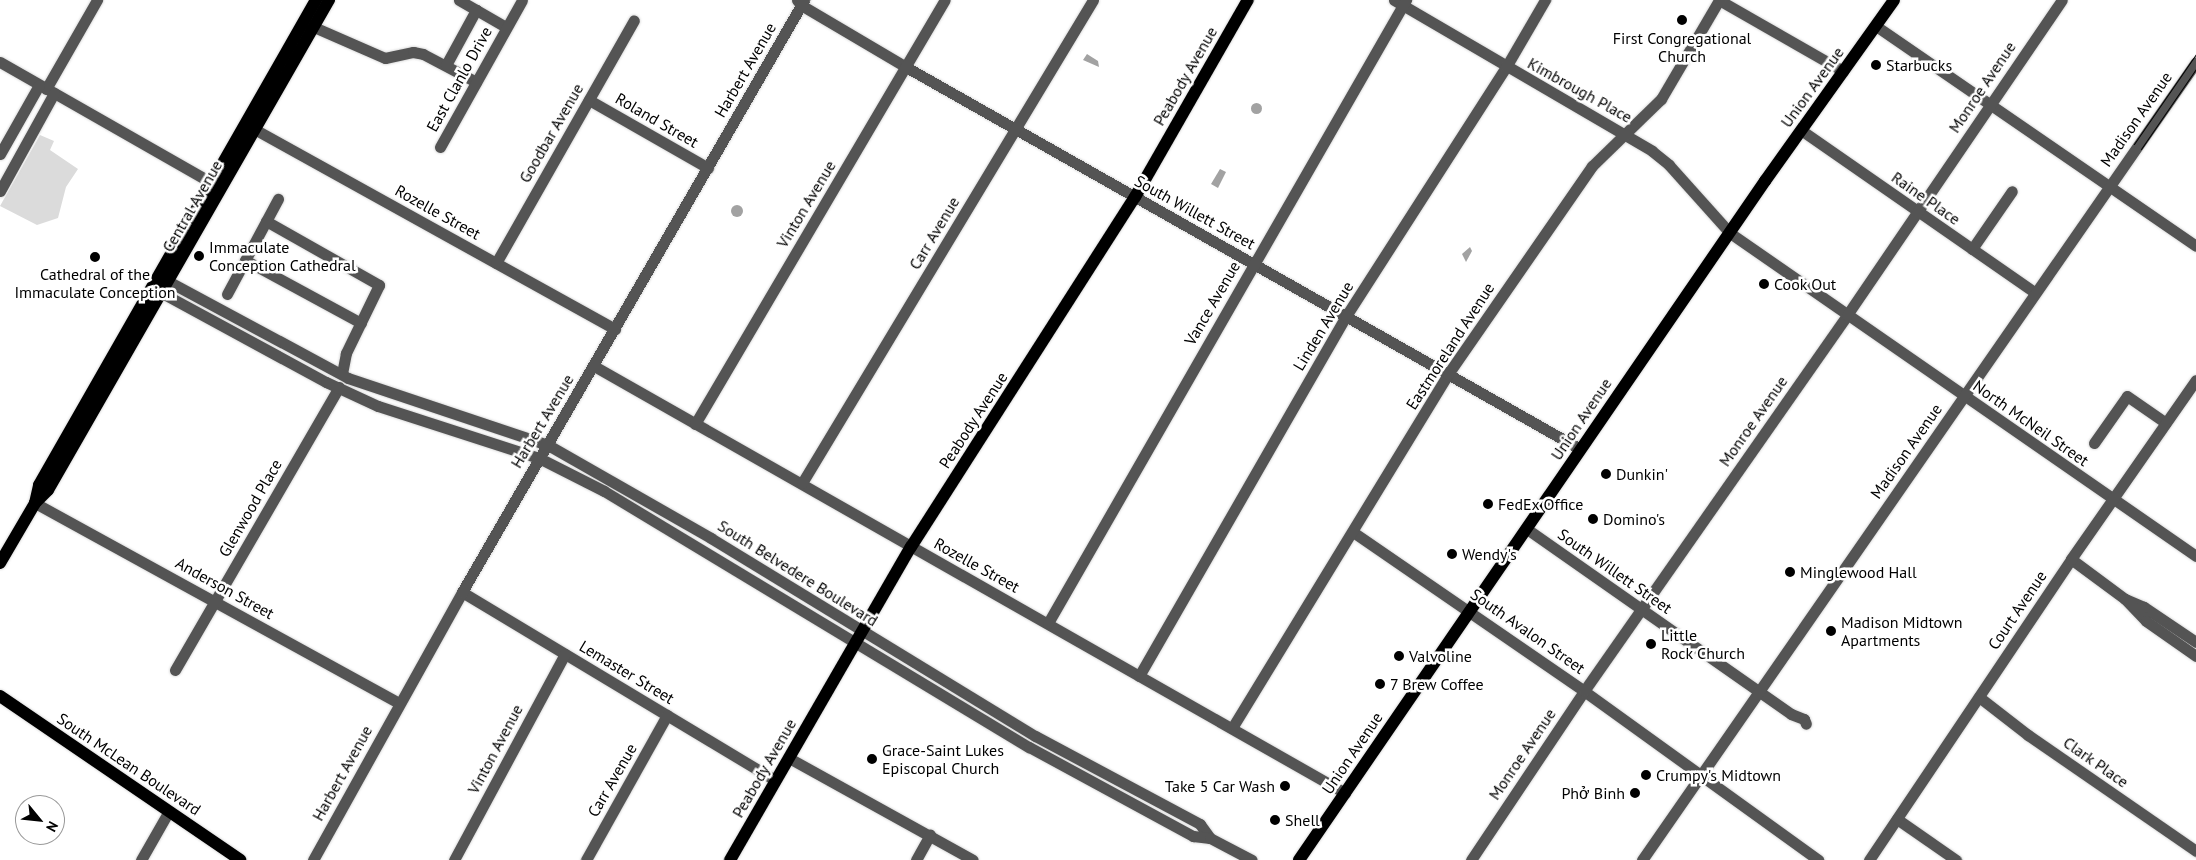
<!DOCTYPE html>
<meta charset="utf-8">
<style>
body{margin:0}
#map{position:relative;width:2196px;height:860px;overflow:hidden;background:#fff;font-family:"PT Sans",sans-serif}
div>[style]{position:absolute}
[style*='--x']{left:calc(var(--x)*1px);top:calc(var(--y)*1px);width:calc(var(--w)*1px);rotate:calc(var(--a)*1deg)}
.green>*{inset:0;background:#dbdbdb}
.water>*{inset:0;background:#a2a2a2}
.round{border-radius:50%}
.roads{filter:drop-shadow(0 0 1px #dbdbdb) drop-shadow(0 0 1px #dbdbdb)}
.minor>*{height:11px;margin:-5.5px;padding:0 5.5px;transform-origin:5.5px;border-radius:5.5px;background:#545454}
.major>*{height:12px;margin:-6px;padding:0 6px;transform-origin:6px;border-radius:6px;background:#000}
.tram>*{height:1px;margin:-0.5px;padding:0 0.5px;transform-origin:0.5px;border-radius:0.5px;background:#000}
.dots>*{width:14px;height:14px;translate:-50% -50%;box-sizing:border-box;border:2px solid #fff;border-radius:50%}
span{translate:-50% -50%;white-space:nowrap;text-align:center;line-height:1.15;-webkit-text-stroke:5px #fff;paint-order:stroke}
.poi-label{font-size:16px;color:#000}
.left{translate:0 -50%;text-align:left}
.right{translate:-100% -50%;text-align:right}
.street-label{font-size:16px;color:#000}
.north{position:absolute;left:15px;top:795px;width:50px;height:50px;box-sizing:border-box;background:#fff;border:1px solid #999;border-radius:50%;rotate:118deg;font-size:14px;font-weight:700;line-height:20px;text-align:center;color:#000}
.north::after{content:'';display:block;margin:auto;width:18px;height:22px;background:#000;clip-path:polygon(50% 0,100% 100%,50% 72%,0 100%)}
</style>
<div id="map">
<div class="green">
<i style="clip-path:polygon(40px 135px,54px 141px,50px 150px,78px 169px,66px 187px,58px 218px,37px 225px,0 206px)"></i>
</div>
<div class="water">
<i style="clip-path:polygon(1087px 54px,1098px 61px,1099px 67px,1083px 60px)"></i>
<i class="round" style="left:1250.5px;top:102.5px;width:11px;height:11px"></i>
<i style="clip-path:polygon(1220px 169px,1226px 172px,1218px 188px,1211px 184px)"></i>
<i class="round" style="left:731px;top:205px;width:12px;height:12px"></i>
<i style="clip-path:polygon(1470px 247px,1472px 251px,1466px 262px,1462px 254px)"></i>
</div>
<div class="roads">
<div class="minor">
<i style="--x:459;--y:0;--w:54;--a:29.9"></i>
<i style="--x:797;--y:0;--w:6;--a:51"></i>
<i style="--x:801;--y:5;--w:122;--a:30.6"></i>
<i style="--x:906;--y:67;--w:775;--a:29.54"></i>
<i style="--x:1394;--y:0;--w:299;--a:30.3"></i>
<i style="--x:1652;--y:151;--w:22;--a:39"></i>
<i style="--x:1669;--y:165;--w:91;--a:48.1"></i>
<i style="--x:1730;--y:233;--w:567;--a:34.73"></i>
<i style="--x:1719;--y:0;--w:143;--a:29.8"></i>
<i style="--x:307;--y:24;--w:85;--a:23.6"></i>
<i style="--x:385;--y:58;--w:29;--a:-12"></i>
<i style="--x:413;--y:52;--w:10;--a:11"></i>
<i style="--x:423;--y:54;--w:60;--a:27.8"></i>
<i style="--x:1876;--y:26;--w:388;--a:34.5"></i>
<i style="--x:0;--y:62;--w:252;--a:29.7"></i>
<i style="--x:446;--y:65;--w:63;--a:-61.4"></i>
<i style="--x:46;--y:89;--w:103;--a:-60.2"></i>
<i style="--x:589;--y:100;--w:137;--a:29.7"></i>
<i style="--x:247;--y:125;--w:421;--a:29"></i>
<i style="--x:1801;--y:130;--w:284;--a:34.8"></i>
<i style="--x:440;--y:147;--w:168;--a:-60.8"></i>
<i style="--x:0;--y:154;--w:79;--a:-60.5"></i>
<i style="--x:0;--y:191;--w:112;--a:-61.1"></i>
<i style="--x:266;--y:221;--w:130;--a:29.5"></i>
<i style="--x:379;--y:285;--w:76;--a:115.9"></i>
<i style="--x:346;--y:353;--w:21;--a:101"></i>
<i style="--x:1972;--y:249;--w:70;--a:-55.4"></i>
<i style="--x:245;--y:260;--w:132;--a:28.5"></i>
<i style="--x:496;--y:263;--w:279;--a:-60.4"></i>
<i style="--x:227;--y:294;--w:108;--a:-61.8"></i>
<i style="--x:594;--y:366;--w:864;--a:29.62"></i>
<i style="--x:695;--y:424;--w:492;--a:-59.5"></i>
<i style="--x:2094;--y:443;--w:57;--a:-54.9"></i>
<i style="--x:2127;--y:396;--w:47;--a:34.7"></i>
<i style="--x:802;--y:483;--w:564;--a:-58.93"></i>
<i style="--x:35;--y:503;--w:415;--a:28.8"></i>
<i style="--x:1527;--y:529;--w:322;--a:35"></i>
<i style="--x:1791;--y:714;--w:14;--a:21"></i>
<i style="--x:1804;--y:719;--w:5;--a:68"></i>
<i style="--x:1353;--y:532;--w:280;--a:34.5"></i>
<i style="--x:1584;--y:691;--w:289;--a:35.8"></i>
<i style="--x:2071;--y:559;--w:67;--a:36.5"></i>
<i style="--x:462;--y:592;--w:365;--a:31"></i>
<i style="--x:1048;--y:623;--w:719;--a:-60.12"></i>
<i style="--x:2196;--y:642;--w:63;--a:-146.1"></i>
<i style="--x:2144;--y:607;--w:21;--a:-157"></i>
<i style="--x:2125;--y:599;--w:30;--a:46"></i>
<i style="--x:2146;--y:621;--w:61;--a:35"></i>
<i style="--x:175;--y:670;--w:327;--a:-59.9"></i>
<i style="--x:1139;--y:676;--w:415;--a:-60.1"></i>
<i style="--x:1346;--y:316;--w:296;--a:-57.3"></i>
<i style="--x:1506;--y:67;--w:78;--a:-59.8"></i>
<i style="--x:1979;--y:697;--w:62;--a:37.8"></i>
<i style="--x:2028;--y:735;--w:204;--a:34.6"></i>
<i style="--x:1232;--y:728;--w:415;--a:-58.6"></i>
<i style="--x:1448;--y:374;--w:253;--a:-55.3"></i>
<i style="--x:1592;--y:166;--w:96;--a:-44.2"></i>
<i style="--x:1661;--y:99;--w:115;--a:-59.6"></i>
<i style="--x:789;--y:758;--w:210;--a:29"></i>
<i style="--x:1897;--y:819;--w:72;--a:34.8"></i>
<i style="--x:1210;--y:838;--w:17;--a:-126"></i>
<i style="--x:1200;--y:824;--w:187;--a:-151.9"></i>
<i style="--x:1035;--y:736;--w:380;--a:-148.6"></i>
<i style="--x:711;--y:538;--w:188;--a:-150.3"></i>
<i style="--x:548;--y:445;--w:211;--a:-161.5"></i>
<i style="--x:348;--y:378;--w:204;--a:-151.7"></i>
<i style="--x:168;--y:281;--w:14;--a:168"></i>
<i style="--x:154;--y:284;--w:12;--a:48"></i>
<i style="--x:162;--y:293;--w:187;--a:28.5"></i>
<i style="--x:326;--y:382;--w:57;--a:24.8"></i>
<i style="--x:378;--y:406;--w:169;--a:17.9"></i>
<i style="--x:539;--y:458;--w:73;--a:26.9"></i>
<i style="--x:604;--y:491;--w:496;--a:31.1"></i>
<i style="--x:1029;--y:747;--w:187;--a:28.5"></i>
<i style="--x:1193;--y:836;--w:17;--a:7"></i>
<i style="--x:1210;--y:838;--w:47;--a:27.6"></i>
<i style="--x:141;--y:860;--w:56;--a:-60.3"></i>
<i style="--x:313;--y:860;--w:307;--a:-60.9"></i>
<i style="--x:462;--y:592;--w:684;--a:-59.98"></i>
<i style="--x:454;--y:860;--w:234;--a:-61.7"></i>
<i style="--x:586;--y:860;--w:166;--a:-60.8"></i>
<i style="--x:916;--y:860;--w:29;--a:-61"></i>
<i style="--x:1471;--y:860;--w:203;--a:-56.2"></i>
<i style="--x:1584;--y:691;--w:459;--a:-55"></i>
<i style="--x:1847;--y:315;--w:381;--a:-55.7"></i>
<i style="--x:1642;--y:860;--w:971;--a:-55.23"></i>
<i style="--x:1869;--y:860;--w:362;--a:-56.1"></i>
<i style="--x:2071;--y:559;--w:218;--a:-55.1"></i>
</div>
<div class="major">
<i style="--x:35;--y:503;--w:18;--a:-77"></i>
<i style="--x:39;--y:485;--w:559;--a:-60.27"></i>
<i style="--x:0;--y:563;--w:69;--a:-59.7"></i>
<i style="--x:35;--y:503;--w:18;--a:-45"></i>
<i style="--x:48;--y:490;--w:565;--a:-60.17"></i>
<i style="--x:0;--y:696;--w:291;--a:34.3"></i>
<i style="--x:730;--y:860;--w:362;--a:-60"></i>
<i style="--x:911;--y:547;--w:416;--a:-57.4"></i>
<i style="--x:1135;--y:197;--w:227;--a:-60.2"></i>
<i style="--x:1299;--y:860;--w:824;--a:-55.54"></i>
<i style="--x:1765;--y:181;--w:222;--a:-54.5"></i>
</div>
</div>
<div class="tram">
<i style="--x:2134;--y:144;--w:109;--a:-55.4"></i>
<i style="--x:2141;--y:149;--w:97;--a:-55.5"></i>
</div>
<div class="dots">
<i style="left:1682px;top:20px;background:#000"></i>
<i style="left:1876px;top:65px;background:#000"></i>
<i style="left:199px;top:256px;background:#000"></i>
<i style="left:95px;top:257px;background:#000"></i>
<i style="left:1764px;top:284px;background:#000"></i>
<i style="left:1606px;top:474px;background:#000"></i>
<i style="left:1488px;top:504px;background:#000"></i>
<i style="left:1593px;top:519px;background:#000"></i>
<i style="left:1452px;top:554px;background:#000"></i>
<i style="left:1790px;top:572px;background:#000"></i>
<i style="left:1831px;top:631px;background:#000"></i>
<i style="left:1651px;top:644px;background:#000"></i>
<i style="left:1399px;top:656px;background:#000"></i>
<i style="left:1380px;top:684px;background:#000"></i>
<i style="left:872px;top:759px;background:#000"></i>
<i style="left:1646px;top:775px;background:#000"></i>
<i style="left:1285px;top:786px;background:#000"></i>
<i style="left:1635px;top:793px;background:#000"></i>
<i style="left:1275px;top:820px;background:#000"></i>
</div>
<div class="poi-label">
<span style="left:1682px;top:47px">First Congregational<br>Church</span>
<span class="left" style="left:1886px;top:65px">Starbucks</span>
<span class="left" style="left:209px;top:256px">Immaculate<br>Conception Cathedral</span>
<span style="left:95px;top:283px">Cathedral of the<br>Immaculate Conception</span>
<span class="left" style="left:1774px;top:284px">Cook Out</span>
<span class="left" style="left:1616px;top:474px">Dunkin'</span>
<span class="left" style="left:1498px;top:504px">FedEx Office</span>
<span class="left" style="left:1603px;top:519px">Domino's</span>
<span class="left" style="left:1462px;top:554px">Wendy's</span>
<span class="left" style="left:1800px;top:572px">Minglewood Hall</span>
<span class="left" style="left:1841px;top:631px">Madison Midtown<br>Apartments</span>
<span class="left" style="left:1661px;top:644px">Little<br>Rock Church</span>
<span class="left" style="left:1409px;top:656px">Valvoline</span>
<span class="left" style="left:1390px;top:684px">7 Brew Coffee</span>
<span class="left" style="left:882px;top:759px">Grace-Saint Lukes<br>Episcopal Church</span>
<span class="left" style="left:1656px;top:775px">Crumpy's Midtown</span>
<span class="right" style="left:1275px;top:786px">Take 5 Car Wash</span>
<span class="right" style="left:1625px;top:793px">Phở Binh</span>
<span class="left" style="left:1285px;top:820px">Shell</span>
</div>
<div class="street-label">
<span style="left:745px;top:70px;rotate:-60deg">Harbert Avenue</span>
<span style="left:1185px;top:76px;rotate:-60deg">Peabody Avenue</span>
<span style="left:459px;top:79px;rotate:-61deg">East Clanlo Drive</span>
<span style="left:1812px;top:87px;rotate:-54deg">Union Avenue</span>
<span style="left:1982px;top:87px;rotate:-56deg">Monroe Avenue</span>
<span style="left:1580px;top:90px;rotate:29deg">Kimbrough Place</span>
<span style="left:2136px;top:119px;rotate:-55deg">Madison Avenue</span>
<span style="left:657px;top:120px;rotate:30deg">Roland Street</span>
<span style="left:551px;top:133px;rotate:-60deg">Goodbar Avenue</span>
<span style="left:1926px;top:198px;rotate:35deg">Raine Place</span>
<span style="left:806px;top:204px;rotate:-59deg">Vinton Avenue</span>
<span style="left:192px;top:206px;rotate:-60deg">Central Avenue</span>
<span style="left:438px;top:212px;rotate:29deg">Rozelle Street</span>
<span style="left:1195px;top:212px;rotate:29deg">South Willett Street</span>
<span style="left:934px;top:233px;rotate:-59deg">Carr Avenue</span>
<span style="left:1212px;top:303px;rotate:-60deg">Vance Avenue</span>
<span style="left:1323px;top:326px;rotate:-59deg">Linden Avenue</span>
<span style="left:1450px;top:346px;rotate:-57deg">Eastmoreland Avenue</span>
<span style="left:1581px;top:419px;rotate:-56deg">Union Avenue</span>
<span style="left:973px;top:420px;rotate:-57deg">Peabody Avenue</span>
<span style="left:542px;top:421px;rotate:-59deg">Harbert Avenue</span>
<span style="left:1753px;top:421px;rotate:-55deg">Monroe Avenue</span>
<span style="left:2031px;top:423px;rotate:35deg">North McNeil Street</span>
<span style="left:1906px;top:451px;rotate:-55deg">Madison Avenue</span>
<span style="left:250px;top:508px;rotate:-60deg">Glenwood Place</span>
<span style="left:977px;top:565px;rotate:29deg">Rozelle Street</span>
<span style="left:1615px;top:571px;rotate:35deg">South Willett Street</span>
<span style="left:798px;top:573px;rotate:32deg">South Belvedere Boulevard</span>
<span style="left:225px;top:588px;rotate:29deg">Anderson Street</span>
<span style="left:2017px;top:610px;rotate:-56deg">Court Avenue</span>
<span style="left:1528px;top:631px;rotate:35deg">South Avalon Street</span>
<span style="left:627px;top:672px;rotate:31deg">Lemaster Street</span>
<span style="left:495px;top:749px;rotate:-62deg">Vinton Avenue</span>
<span style="left:1352px;top:753px;rotate:-56deg">Union Avenue</span>
<span style="left:1522px;top:754px;rotate:-56deg">Monroe Avenue</span>
<span style="left:2096px;top:762px;rotate:35deg">Clark Place</span>
<span style="left:129px;top:764px;rotate:34deg">South McLean Boulevard</span>
<span style="left:764px;top:768px;rotate:-60deg">Peabody Avenue</span>
<span style="left:342px;top:773px;rotate:-61deg">Harbert Avenue</span>
<span style="left:612px;top:780px;rotate:-60deg">Carr Avenue</span>
</div>
<div class="north">N</div>
</div>
